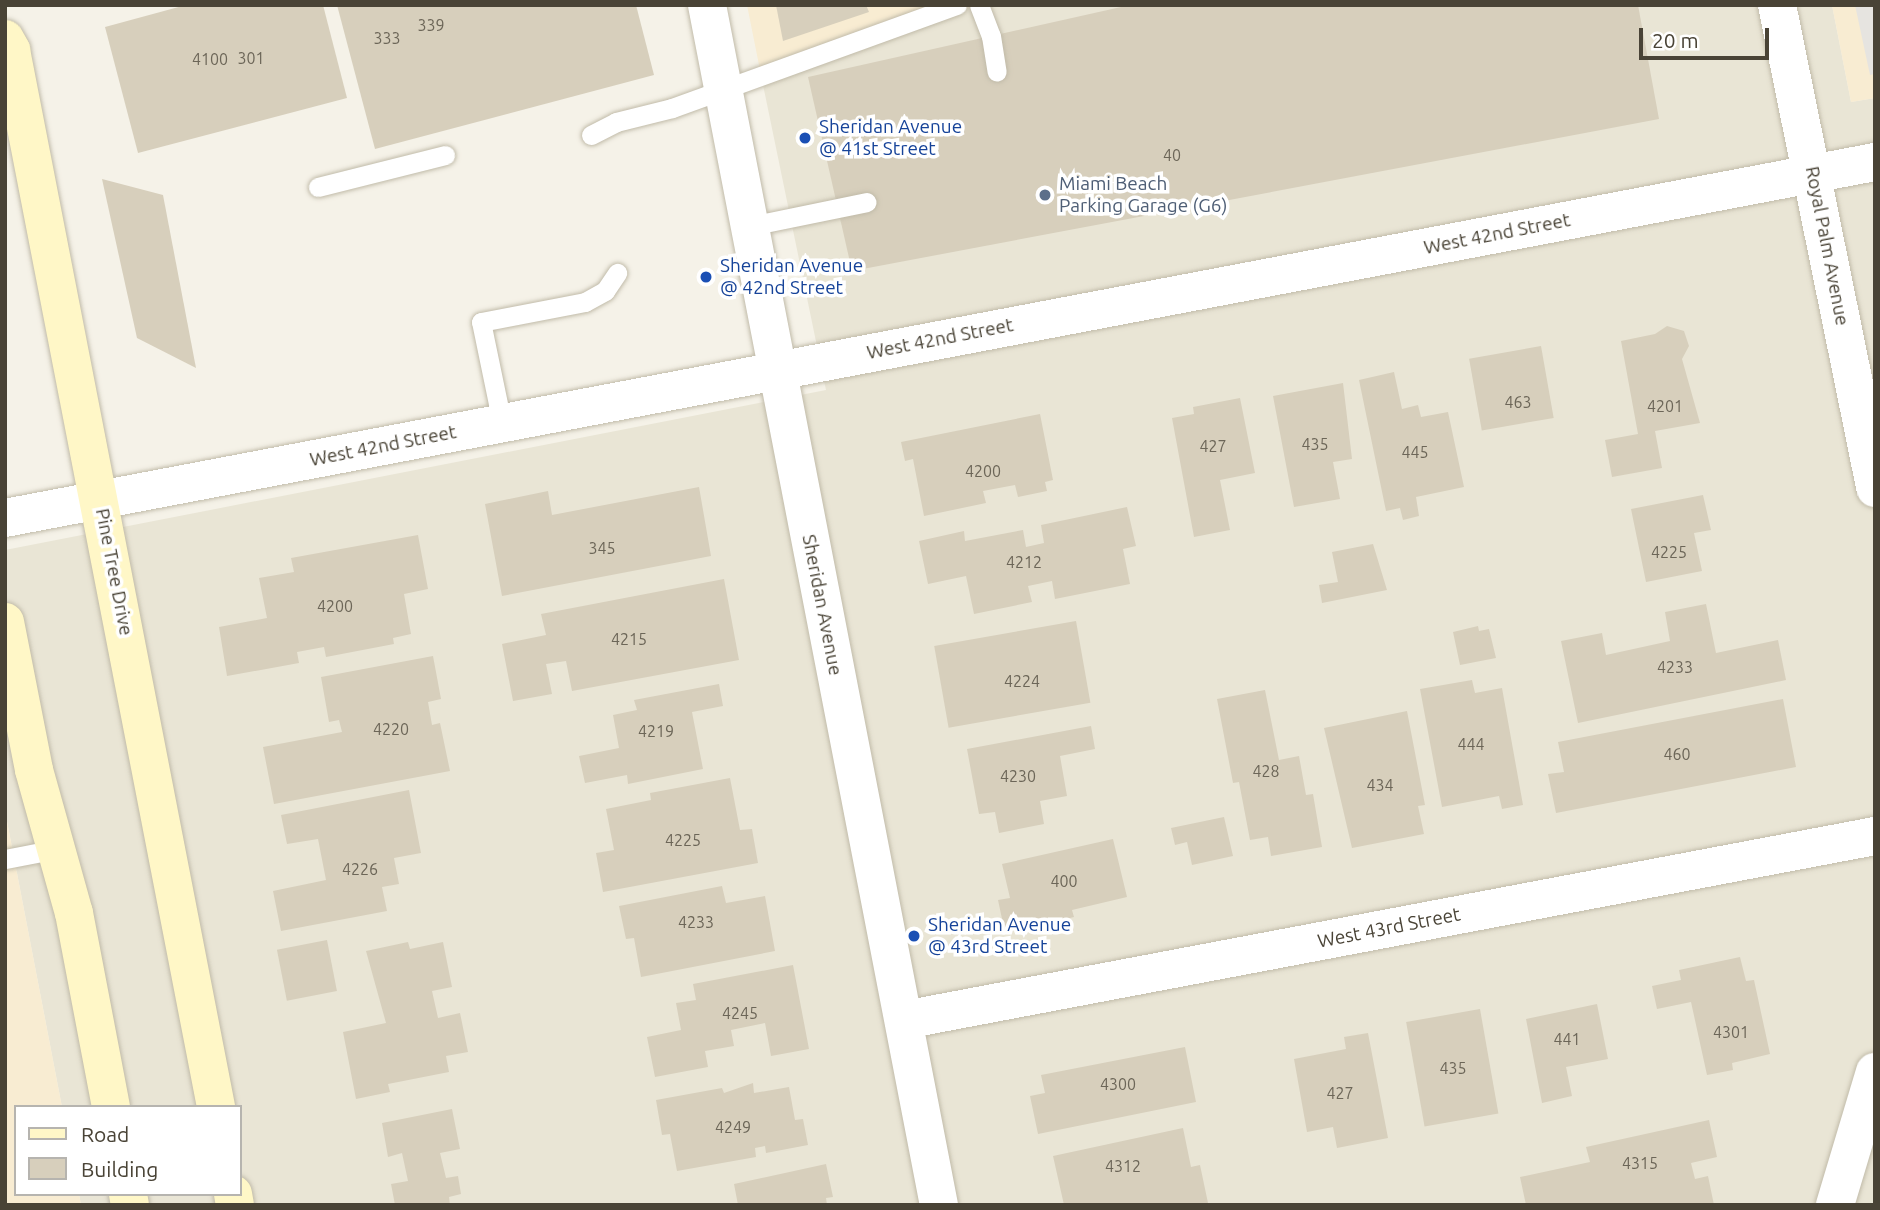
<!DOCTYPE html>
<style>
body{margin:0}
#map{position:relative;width:1880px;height:1210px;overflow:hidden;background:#f5f2e8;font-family:Ubuntu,sans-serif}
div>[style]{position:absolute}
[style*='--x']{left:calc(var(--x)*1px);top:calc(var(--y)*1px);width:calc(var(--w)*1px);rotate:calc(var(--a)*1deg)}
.residential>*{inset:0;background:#e9e5d5}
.commercial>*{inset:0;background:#f8ecd2}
.parking>*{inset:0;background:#e6e4e0}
.building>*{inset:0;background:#d7cfbc;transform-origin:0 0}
.roads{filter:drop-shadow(0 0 2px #c1bba9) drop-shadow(0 0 2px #c1bba9)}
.service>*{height:19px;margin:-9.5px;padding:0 9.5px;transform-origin:9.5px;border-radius:9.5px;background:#fff}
.minor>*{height:38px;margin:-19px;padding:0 19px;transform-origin:19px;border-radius:19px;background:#fff}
.secondary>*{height:38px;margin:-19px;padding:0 19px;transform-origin:19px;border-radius:19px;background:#fff7c7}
.dots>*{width:19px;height:19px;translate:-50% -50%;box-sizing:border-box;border:4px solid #fff;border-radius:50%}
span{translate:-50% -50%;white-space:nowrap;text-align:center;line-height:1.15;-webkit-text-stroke:7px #fff;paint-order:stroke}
.number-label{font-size:16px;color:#6c6658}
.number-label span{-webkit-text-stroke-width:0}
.transit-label{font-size:19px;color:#164399}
.left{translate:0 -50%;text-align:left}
.service-label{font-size:19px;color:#4e5e75}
.street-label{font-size:19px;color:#494336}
.frame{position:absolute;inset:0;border:7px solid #494336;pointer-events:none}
.legend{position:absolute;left:14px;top:1105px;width:228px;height:91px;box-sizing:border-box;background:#fff;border:2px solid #b6b4af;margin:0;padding:9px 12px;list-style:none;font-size:21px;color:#494336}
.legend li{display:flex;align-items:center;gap:14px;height:35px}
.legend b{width:35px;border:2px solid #b6b4af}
.scale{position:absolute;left:1639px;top:28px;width:130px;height:32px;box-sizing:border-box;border:4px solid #494336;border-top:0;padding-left:9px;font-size:21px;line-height:24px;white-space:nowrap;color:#494336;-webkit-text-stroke:5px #fff;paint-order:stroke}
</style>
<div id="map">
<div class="residential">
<i style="clip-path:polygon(977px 5px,1832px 5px,1851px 102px,1875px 98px,1875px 1205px,81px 1205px,79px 1194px,240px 1194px,240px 1107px,62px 1107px,5px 811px,5px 550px,826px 390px,762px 80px)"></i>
</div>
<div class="commercial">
<i style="clip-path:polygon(747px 5px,977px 5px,762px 80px)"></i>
<i style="clip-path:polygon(1832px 5px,1875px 5px,1875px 98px,1851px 102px)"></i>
<i style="clip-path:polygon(5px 811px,62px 1107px,16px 1107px,16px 1194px,79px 1194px,81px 1205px,5px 1205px)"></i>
</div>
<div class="parking">
<i style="clip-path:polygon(1855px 5px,1875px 5px,1875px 74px,1870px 75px)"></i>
</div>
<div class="building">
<i style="clip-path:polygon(186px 5px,323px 5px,347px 98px,138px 153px,105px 27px)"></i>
<i style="clip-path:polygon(337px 5px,636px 5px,654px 75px,375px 149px)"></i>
<i style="clip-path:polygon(776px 5px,866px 5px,869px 12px,783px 41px)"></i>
<i style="clip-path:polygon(1130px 5px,1638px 5px,1659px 119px,852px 271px,808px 77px)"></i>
<i style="clip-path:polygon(102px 179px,163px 195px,196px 368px,137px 338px)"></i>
<i style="clip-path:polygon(1667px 326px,1684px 331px,1689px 346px,1682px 359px,1700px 423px,1655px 431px,1662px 468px,1612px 477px,1605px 440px,1638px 434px,1621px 341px,1655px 334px)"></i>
<i style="left:1541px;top:346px;width:73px;height:73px;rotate:80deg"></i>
<i style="clip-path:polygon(1394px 372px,1402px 409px,1418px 405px,1421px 417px,1448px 412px,1464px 487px,1416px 497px,1419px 516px,1403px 520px,1400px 508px,1386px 511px,1359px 380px)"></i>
<i style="clip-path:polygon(1343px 383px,1352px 459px,1333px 462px,1340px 499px,1294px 507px,1273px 396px)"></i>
<i style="clip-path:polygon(1240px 398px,1255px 473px,1220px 480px,1230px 530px,1194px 537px,1172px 418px,1194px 414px,1193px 407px)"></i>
<i style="clip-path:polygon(1040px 414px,1053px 480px,1045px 482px,1047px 491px,1018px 497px,1015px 485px,983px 491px,986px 503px,924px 516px,913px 459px,905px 461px,901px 442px)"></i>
<i style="clip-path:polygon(699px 487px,711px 556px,502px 596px,485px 504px,548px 491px,552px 515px)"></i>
<i style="clip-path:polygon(1703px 495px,1711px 530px,1694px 533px,1702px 571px,1646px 582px,1631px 509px)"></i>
<i style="clip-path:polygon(1127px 507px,1136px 546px,1123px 549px,1130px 584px,1055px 599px,1052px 581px,1028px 586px,1032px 602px,974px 614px,966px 576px,928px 584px,919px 541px,964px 531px,965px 541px,1023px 530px,1026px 547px,1044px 543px,1041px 525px)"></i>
<i style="clip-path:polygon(418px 535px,428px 589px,404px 594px,411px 634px,393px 638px,394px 644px,326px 657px,324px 647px,297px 652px,299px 663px,227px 676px,219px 627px,267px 618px,259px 578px,294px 572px,291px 558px)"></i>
<i style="clip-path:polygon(1373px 544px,1387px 590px,1322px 603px,1319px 585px,1338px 582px,1332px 552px)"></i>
<i style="clip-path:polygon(724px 579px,739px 660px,572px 691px,566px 661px,546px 664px,552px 694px,513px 701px,502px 644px,546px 635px,541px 614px)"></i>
<i style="clip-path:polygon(1706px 604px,1716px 653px,1778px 640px,1786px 680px,1578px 723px,1561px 641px,1602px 633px,1606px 655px,1670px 641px,1665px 612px)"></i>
<i style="left:1076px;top:621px;width:83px;height:144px;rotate:80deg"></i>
<i style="clip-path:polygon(1478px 626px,1479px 631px,1489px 629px,1496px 658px,1460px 665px,1453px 632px)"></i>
<i style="clip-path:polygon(433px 656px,441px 699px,428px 702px,432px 725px,440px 723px,450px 771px,274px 804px,263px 747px,342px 732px,339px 720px,329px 722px,321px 677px)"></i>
<i style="clip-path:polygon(1472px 680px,1475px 693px,1502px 688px,1523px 805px,1502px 809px,1499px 796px,1442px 807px,1420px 689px)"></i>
<i style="clip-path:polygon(719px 684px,723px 706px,692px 712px,703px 769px,628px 784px,627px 775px,585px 783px,579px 756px,619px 748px,613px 715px,637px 710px,634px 700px)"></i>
<i style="clip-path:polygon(1265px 690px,1279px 760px,1299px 756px,1306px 795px,1313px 794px,1322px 847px,1271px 856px,1268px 837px,1250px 840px,1239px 782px,1233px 783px,1217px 699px)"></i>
<i style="clip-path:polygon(1783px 699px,1796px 767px,1556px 813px,1548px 774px,1564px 772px,1558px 742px)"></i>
<i style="clip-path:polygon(1407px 711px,1425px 805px,1418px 806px,1424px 834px,1352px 848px,1324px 728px)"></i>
<i style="clip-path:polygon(1091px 726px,1095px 749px,1060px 756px,1067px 796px,1040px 801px,1044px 824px,999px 833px,995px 812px,979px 814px,967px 749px)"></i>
<i style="clip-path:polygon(730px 778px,740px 830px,752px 829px,758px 863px,603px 892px,596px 853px,614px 850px,606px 809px,651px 800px,650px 793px)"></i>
<i style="clip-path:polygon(409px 790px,421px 853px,394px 858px,399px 884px,382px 887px,387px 911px,281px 931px,273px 891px,326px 880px,318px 839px,287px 844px,281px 815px)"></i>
<i style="clip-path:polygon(1224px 817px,1233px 856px,1192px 865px,1187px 842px,1175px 845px,1171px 828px)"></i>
<i style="clip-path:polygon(1113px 839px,1127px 897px,1072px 910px,1074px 917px,1005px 933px,998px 900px,1010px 898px,1002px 864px)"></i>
<i style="clip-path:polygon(722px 886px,726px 903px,765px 896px,775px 951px,641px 977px,634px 938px,626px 939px,619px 906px)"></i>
<i style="left:327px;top:940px;width:52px;height:51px;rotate:79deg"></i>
<i style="clip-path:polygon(408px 942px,410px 949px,443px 942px,452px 987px,432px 991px,438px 1018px,460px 1013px,468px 1052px,446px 1056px,449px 1072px,388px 1084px,390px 1092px,356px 1099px,343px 1032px,386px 1023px,366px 951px)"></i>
<i style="clip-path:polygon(1740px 957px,1746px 981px,1754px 980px,1770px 1054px,1732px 1063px,1733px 1070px,1707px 1075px,1691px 1002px,1657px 1009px,1652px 986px,1681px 980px,1679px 970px)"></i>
<i style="clip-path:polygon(793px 965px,809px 1049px,771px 1056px,765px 1023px,731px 1030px,734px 1046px,705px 1051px,708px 1067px,655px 1077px,647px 1037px,681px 1030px,676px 1003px,696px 1000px,693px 984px)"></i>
<i style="clip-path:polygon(1597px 1004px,1608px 1059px,1566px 1067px,1572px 1096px,1542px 1103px,1526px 1019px)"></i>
<i style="left:1480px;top:1009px;width:106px;height:75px;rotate:80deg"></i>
<i style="clip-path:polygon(1368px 1033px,1388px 1138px,1337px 1148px,1333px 1127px,1307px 1132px,1294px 1059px,1346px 1049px,1344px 1037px)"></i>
<i style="clip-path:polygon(1185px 1047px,1196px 1102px,1038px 1134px,1030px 1096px,1045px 1093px,1041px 1075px)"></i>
<i style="clip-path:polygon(753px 1083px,754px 1093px,789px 1087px,795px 1120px,803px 1119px,808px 1145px,766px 1153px,765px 1146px,755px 1148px,756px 1157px,677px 1171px,670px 1134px,662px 1135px,656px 1100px,722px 1088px,724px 1093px)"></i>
<i style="clip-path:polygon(452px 1109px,460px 1149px,440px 1153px,446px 1178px,458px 1176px,461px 1194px,449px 1197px,450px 1205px,395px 1205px,391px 1184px,408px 1181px,402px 1153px,388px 1157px,382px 1123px)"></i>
<i style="clip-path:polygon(1709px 1120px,1717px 1157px,1691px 1163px,1695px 1179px,1708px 1176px,1714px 1205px,1526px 1205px,1520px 1177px,1590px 1162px,1586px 1147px)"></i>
<i style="clip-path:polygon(1183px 1128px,1191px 1167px,1200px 1165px,1208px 1203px,1064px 1205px,1053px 1156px)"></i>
<i style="clip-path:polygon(826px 1164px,833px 1197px,826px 1198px,827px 1205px,738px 1205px,734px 1184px)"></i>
</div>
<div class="roads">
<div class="service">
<i style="--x:979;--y:5;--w:33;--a:69"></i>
<i style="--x:991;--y:36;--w:36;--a:81"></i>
<i style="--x:591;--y:135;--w:28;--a:-27"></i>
<i style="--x:616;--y:122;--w:58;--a:-14"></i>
<i style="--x:672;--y:108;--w:303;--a:-19.9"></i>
<i style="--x:318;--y:187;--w:131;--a:-14.1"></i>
<i style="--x:750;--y:226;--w:119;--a:-11.6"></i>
<i style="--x:502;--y:423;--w:103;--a:-101.7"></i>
<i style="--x:481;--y:322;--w:106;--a:-10.9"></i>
<i style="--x:585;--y:302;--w:23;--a:-29"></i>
<i style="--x:605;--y:291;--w:22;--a:-56"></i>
<i style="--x:5;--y:859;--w:53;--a:-10.9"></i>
</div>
<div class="minor">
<i style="--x:707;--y:5;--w:1222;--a:79.06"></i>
<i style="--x:1777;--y:5;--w:493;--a:78.5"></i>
<i style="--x:5;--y:518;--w:1904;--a:-10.78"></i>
<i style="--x:904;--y:1020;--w:988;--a:-10.73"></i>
<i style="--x:1835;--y:1205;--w:139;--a:-73.3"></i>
</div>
<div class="secondary">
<i style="--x:5;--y:39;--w:13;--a:61"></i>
<i style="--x:11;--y:50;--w:1077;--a:79.02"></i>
<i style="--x:5;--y:622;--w:151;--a:78.9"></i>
<i style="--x:34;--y:770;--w:148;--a:74.4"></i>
<i style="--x:74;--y:913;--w:197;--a:79.2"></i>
<i style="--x:128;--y:1194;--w:11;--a:80"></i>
<i style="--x:233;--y:1194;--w:11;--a:80"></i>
</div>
</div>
<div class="dots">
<i style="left:805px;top:138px;background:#1a4fb4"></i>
<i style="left:1045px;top:195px;background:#5c6f8a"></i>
<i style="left:706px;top:277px;background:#1a4fb4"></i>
<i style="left:914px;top:936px;background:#1a4fb4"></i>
</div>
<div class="number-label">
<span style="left:431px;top:25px">339</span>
<span style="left:387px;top:38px">333</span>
<span style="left:251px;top:58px">301</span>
<span style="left:210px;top:59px">4100</span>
<span style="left:1172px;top:155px">40</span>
<span style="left:1518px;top:402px">463</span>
<span style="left:1665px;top:406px">4201</span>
<span style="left:1315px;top:444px">435</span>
<span style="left:1213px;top:446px">427</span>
<span style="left:1415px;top:452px">445</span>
<span style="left:983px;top:471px">4200</span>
<span style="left:602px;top:548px">345</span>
<span style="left:1669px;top:552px">4225</span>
<span style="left:1024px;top:562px">4212</span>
<span style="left:335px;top:606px">4200</span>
<span style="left:629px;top:639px">4215</span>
<span style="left:1675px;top:667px">4233</span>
<span style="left:1022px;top:681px">4224</span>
<span style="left:391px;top:729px">4220</span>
<span style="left:656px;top:731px">4219</span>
<span style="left:1471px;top:744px">444</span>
<span style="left:1677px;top:754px">460</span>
<span style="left:1266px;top:771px">428</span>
<span style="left:1018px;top:776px">4230</span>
<span style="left:1380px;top:785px">434</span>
<span style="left:683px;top:840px">4225</span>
<span style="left:360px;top:869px">4226</span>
<span style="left:1064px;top:881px">400</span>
<span style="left:696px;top:922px">4233</span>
<span style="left:740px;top:1013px">4245</span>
<span style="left:1731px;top:1032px">4301</span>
<span style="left:1567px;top:1039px">441</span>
<span style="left:1453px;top:1068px">435</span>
<span style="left:1118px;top:1084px">4300</span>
<span style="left:1340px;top:1093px">427</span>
<span style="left:733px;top:1127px">4249</span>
<span style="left:1640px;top:1163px">4315</span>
<span style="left:1123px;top:1166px">4312</span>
</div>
<div class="transit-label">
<span class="left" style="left:819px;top:138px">Sheridan Avenue<br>@ 41st Street</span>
<span class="left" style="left:720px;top:277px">Sheridan Avenue<br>@ 42nd Street</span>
<span class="left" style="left:928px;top:936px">Sheridan Avenue<br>@ 43rd Street</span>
</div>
<div class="service-label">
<span class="left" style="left:1059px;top:195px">Miami Beach<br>Parking Garage (G6)</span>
</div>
<div class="street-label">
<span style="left:1497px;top:234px;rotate:-11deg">West 42nd Street</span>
<span style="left:1827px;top:246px;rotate:79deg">Royal Palm Avenue</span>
<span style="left:940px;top:339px;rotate:-11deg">West 42nd Street</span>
<span style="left:383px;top:446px;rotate:-11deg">West 42nd Street</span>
<span style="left:114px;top:572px;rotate:79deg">Pine Tree Drive</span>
<span style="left:822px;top:605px;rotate:79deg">Sheridan Avenue</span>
<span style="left:1389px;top:928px;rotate:-11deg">West 43rd Street</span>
</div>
<div class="frame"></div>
<ul class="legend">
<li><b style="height:9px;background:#fff7c7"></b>Road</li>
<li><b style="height:19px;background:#d7cfbc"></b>Building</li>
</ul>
<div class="scale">20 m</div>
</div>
